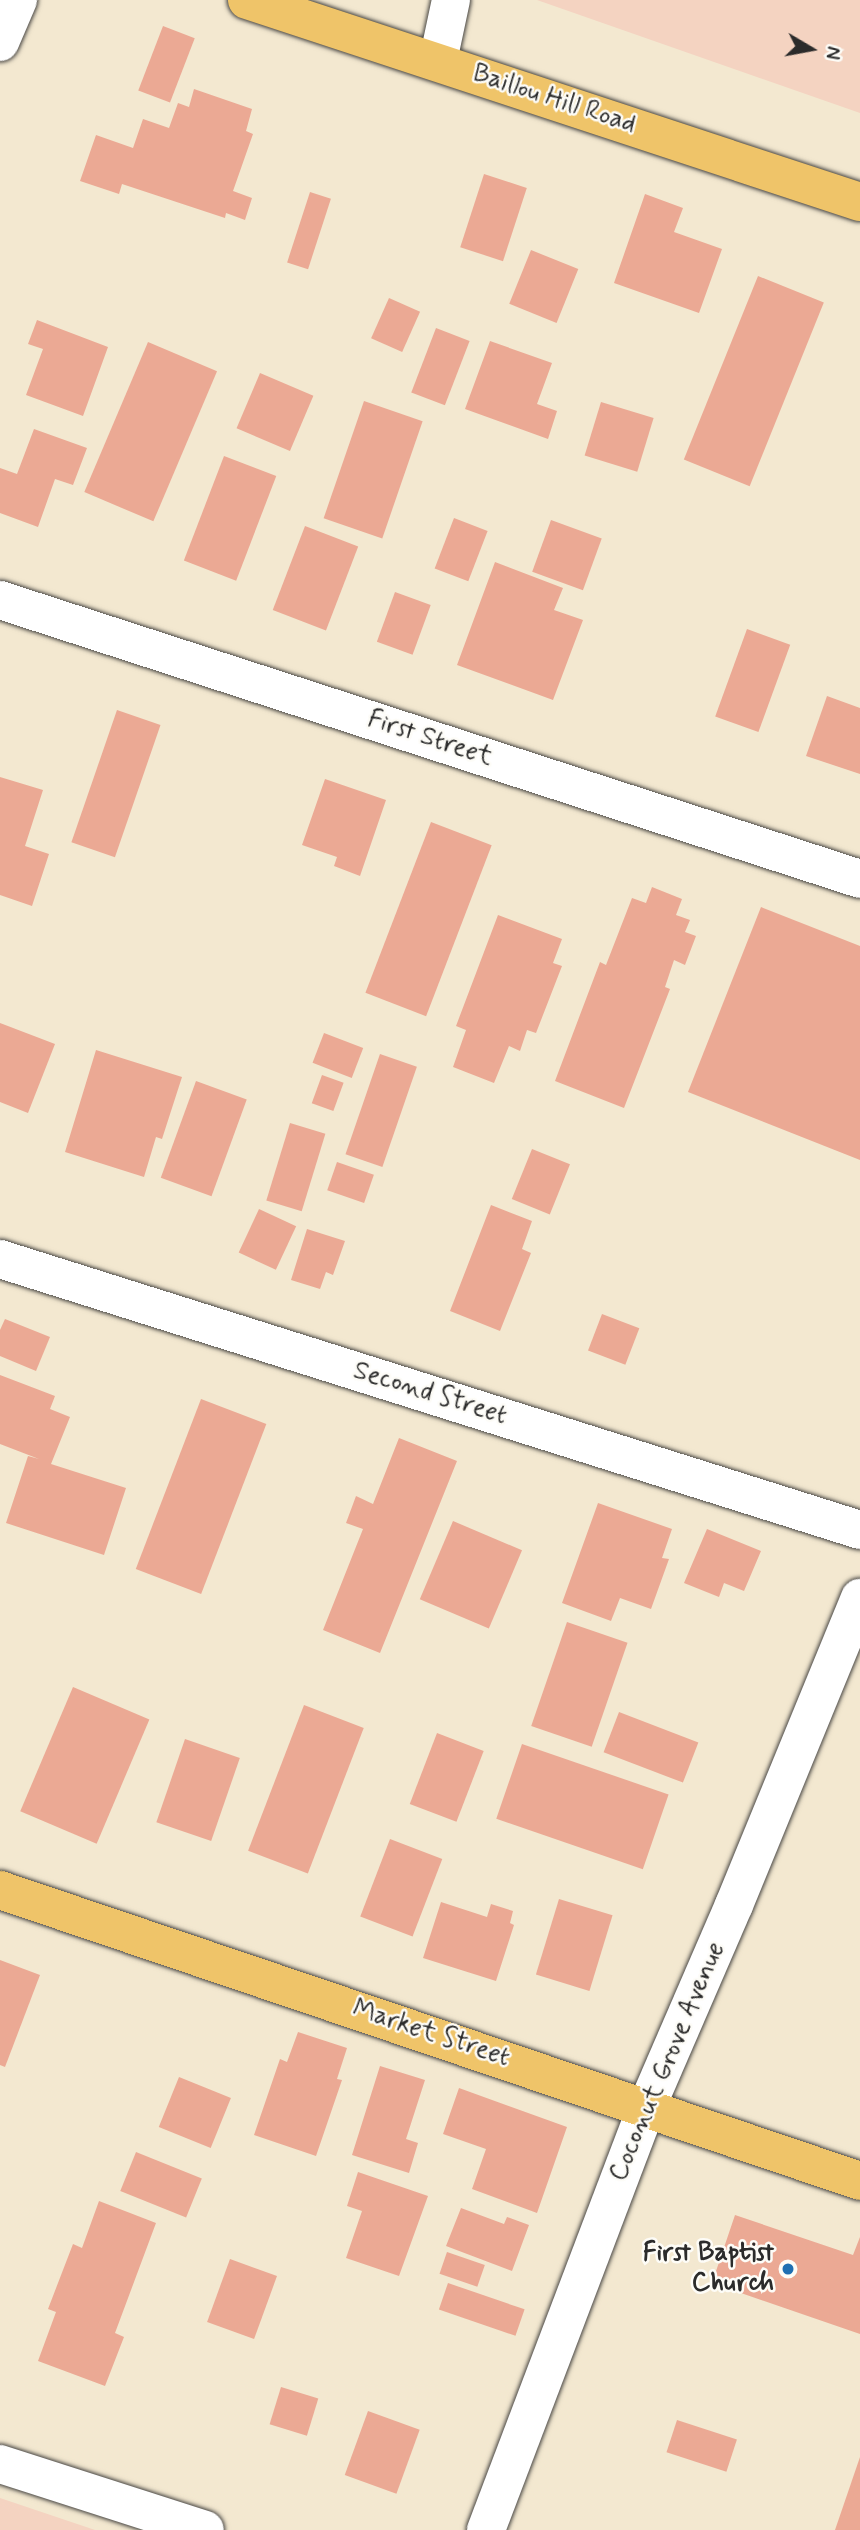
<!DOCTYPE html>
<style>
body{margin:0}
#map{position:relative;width:860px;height:2530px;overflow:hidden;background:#f3e8d0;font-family:Mynerve,sans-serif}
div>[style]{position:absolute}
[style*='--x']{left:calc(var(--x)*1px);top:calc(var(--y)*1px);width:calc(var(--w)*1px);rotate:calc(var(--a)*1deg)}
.built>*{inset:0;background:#f4d3c1}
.building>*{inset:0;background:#eba994;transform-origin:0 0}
.roads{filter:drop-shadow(0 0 2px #494744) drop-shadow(0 0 2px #494744)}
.minor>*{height:38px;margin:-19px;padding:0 19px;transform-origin:19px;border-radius:19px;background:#fff}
.major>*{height:38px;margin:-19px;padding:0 19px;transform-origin:19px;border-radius:19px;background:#efc469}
.dots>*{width:19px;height:19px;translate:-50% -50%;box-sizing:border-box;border:4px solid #fdfcf7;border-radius:50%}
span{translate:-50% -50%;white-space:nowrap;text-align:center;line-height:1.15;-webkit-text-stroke:5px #fdfcf7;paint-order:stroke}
.street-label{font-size:26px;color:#2b2b2b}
.poi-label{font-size:26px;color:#2b2b2b;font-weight:700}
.right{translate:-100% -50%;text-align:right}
.north{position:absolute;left:776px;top:14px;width:70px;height:70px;-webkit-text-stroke:5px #fdfcf7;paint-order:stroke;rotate:100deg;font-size:19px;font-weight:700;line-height:28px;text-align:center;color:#2b2b2b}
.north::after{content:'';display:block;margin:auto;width:24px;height:32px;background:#2b2b2b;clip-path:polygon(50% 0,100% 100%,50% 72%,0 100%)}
</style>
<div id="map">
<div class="built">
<i style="clip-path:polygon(537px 0,860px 0,860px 113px)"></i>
<i style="clip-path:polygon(0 2498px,95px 2530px,0 2530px)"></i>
</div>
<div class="building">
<i style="left:163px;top:26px;width:34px;height:69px;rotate:21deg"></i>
<i style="clip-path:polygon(194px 89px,252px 109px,246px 131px,253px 134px,233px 191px,252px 198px,245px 220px,226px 213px,225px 218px,122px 184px,119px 194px,80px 181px,96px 135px,133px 148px,143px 119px,169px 128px,178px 103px,189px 107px)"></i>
<i style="left:484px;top:174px;width:45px;height:77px;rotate:18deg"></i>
<i style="left:310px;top:192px;width:22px;height:74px;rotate:18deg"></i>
<i style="clip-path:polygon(645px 194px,683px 208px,674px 232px,722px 249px,699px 313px,614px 283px)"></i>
<i style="left:531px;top:250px;width:51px;height:58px;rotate:22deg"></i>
<i style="left:758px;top:276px;width:71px;height:198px;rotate:22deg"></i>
<i style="left:389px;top:298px;width:34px;height:44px;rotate:24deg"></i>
<i style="clip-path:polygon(37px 320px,108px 347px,83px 416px,26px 395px,43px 349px,28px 344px)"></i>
<i style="left:436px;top:328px;width:36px;height:69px;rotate:21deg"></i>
<i style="clip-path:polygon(490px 341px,552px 363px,537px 404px,557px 411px,548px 439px,465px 409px)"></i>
<i style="left:148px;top:342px;width:75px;height:163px;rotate:23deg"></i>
<i style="left:260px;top:373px;width:58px;height:60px;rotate:23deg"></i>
<i style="left:364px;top:401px;width:62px;height:124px;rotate:19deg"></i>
<i style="left:601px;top:402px;width:55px;height:56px;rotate:17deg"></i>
<i style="clip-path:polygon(34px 429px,87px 448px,73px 485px,55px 479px,38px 527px,0 513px,0 468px,17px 474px)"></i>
<i style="left:224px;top:456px;width:56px;height:112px;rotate:21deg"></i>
<i style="left:454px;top:518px;width:36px;height:54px;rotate:21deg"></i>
<i style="left:551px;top:520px;width:54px;height:55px;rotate:20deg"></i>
<i style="left:305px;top:526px;width:57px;height:90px;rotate:21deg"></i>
<i style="clip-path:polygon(495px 562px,563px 588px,554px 610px,583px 620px,553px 700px,457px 665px)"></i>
<i style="left:395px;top:592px;width:38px;height:53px;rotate:20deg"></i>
<i style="left:747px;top:629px;width:46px;height:93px;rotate:20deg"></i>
<i style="clip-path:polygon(827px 696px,860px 708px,860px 774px,806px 756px)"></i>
<i style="left:117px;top:710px;width:46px;height:140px;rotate:19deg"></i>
<i style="clip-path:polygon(0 777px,43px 790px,25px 846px,49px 854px,32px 906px,0 895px)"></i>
<i style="clip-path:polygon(325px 779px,386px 800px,360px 876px,334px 866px,337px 857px,302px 845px)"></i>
<i style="left:431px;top:822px;width:65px;height:183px;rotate:21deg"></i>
<i style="clip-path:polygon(652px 887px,682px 899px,676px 915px,690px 920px,685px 932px,696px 936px,685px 965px,674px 960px,665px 987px,670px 989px,624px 1108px,555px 1081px,600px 962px,606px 965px,632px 898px,646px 903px)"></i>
<i style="clip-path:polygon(761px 907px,860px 946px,860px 1160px,688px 1092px)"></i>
<i style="clip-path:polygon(498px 915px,562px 939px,553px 963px,562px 966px,536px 1033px,527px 1030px,520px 1051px,509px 1046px,494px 1083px,453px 1067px,466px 1030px,456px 1026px)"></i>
<i style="clip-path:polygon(0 1023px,55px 1044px,28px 1113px,0 1102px)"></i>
<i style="left:324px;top:1033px;width:42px;height:32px;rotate:21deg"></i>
<i style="clip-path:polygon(96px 1050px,182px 1077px,162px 1139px,156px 1137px,144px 1177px,65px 1152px)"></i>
<i style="left:380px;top:1054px;width:39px;height:106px;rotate:19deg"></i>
<i style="left:322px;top:1075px;width:23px;height:30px;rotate:20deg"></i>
<i style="left:196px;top:1081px;width:54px;height:103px;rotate:20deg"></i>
<i style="left:290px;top:1123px;width:37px;height:81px;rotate:17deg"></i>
<i style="left:532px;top:1149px;width:41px;height:54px;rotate:22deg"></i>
<i style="left:337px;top:1162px;width:39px;height:30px;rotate:19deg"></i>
<i style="clip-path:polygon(491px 1205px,532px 1221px,522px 1249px,531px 1253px,500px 1331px,450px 1311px)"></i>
<i style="left:259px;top:1209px;width:41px;height:48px;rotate:25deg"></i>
<i style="clip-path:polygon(307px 1229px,345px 1241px,333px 1275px,326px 1272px,320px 1289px,291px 1280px)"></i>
<i style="left:602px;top:1314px;width:40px;height:39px;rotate:21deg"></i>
<i style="clip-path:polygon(5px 1319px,50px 1337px,36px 1371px,0 1356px,0 1330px)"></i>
<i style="clip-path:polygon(0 1375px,55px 1396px,50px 1409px,70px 1417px,51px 1464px,126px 1488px,104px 1555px,6px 1523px,28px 1456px,39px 1459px,0 1444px)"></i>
<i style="left:201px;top:1399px;width:70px;height:182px;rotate:21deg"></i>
<i style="clip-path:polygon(399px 1438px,457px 1461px,380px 1653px,323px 1630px,363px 1529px,346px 1523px,356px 1496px,373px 1504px)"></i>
<i style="clip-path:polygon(598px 1503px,672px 1529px,662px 1558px,669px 1559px,651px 1609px,620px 1598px,611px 1621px,562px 1603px)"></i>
<i style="left:453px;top:1521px;width:75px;height:85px;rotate:23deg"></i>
<i style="clip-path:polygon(707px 1529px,761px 1551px,744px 1591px,724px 1583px,719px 1597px,684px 1583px)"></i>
<i style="left:567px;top:1622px;width:64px;height:110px;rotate:19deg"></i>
<i style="left:73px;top:1687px;width:83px;height:135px;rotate:23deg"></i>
<i style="left:304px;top:1705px;width:64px;height:156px;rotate:21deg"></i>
<i style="left:619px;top:1712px;width:85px;height:43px;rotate:21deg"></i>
<i style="left:437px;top:1733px;width:50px;height:76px;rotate:21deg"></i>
<i style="left:185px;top:1739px;width:58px;height:88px;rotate:19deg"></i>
<i style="left:522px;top:1744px;width:155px;height:79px;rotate:19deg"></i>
<i style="left:390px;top:1839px;width:56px;height:83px;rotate:21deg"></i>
<i style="left:559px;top:1899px;width:56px;height:79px;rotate:17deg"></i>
<i style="clip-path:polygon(441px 1902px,487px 1917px,491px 1904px,513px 1911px,510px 1923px,514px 1925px,496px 1981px,423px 1958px)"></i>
<i style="clip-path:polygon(0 1960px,40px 1975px,5px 2067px,0 2065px)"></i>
<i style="clip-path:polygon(298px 2032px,347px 2048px,337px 2079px,342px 2080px,316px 2156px,254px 2135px,280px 2059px,287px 2062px)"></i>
<i style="clip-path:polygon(380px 2066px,425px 2080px,406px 2139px,418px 2143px,409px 2173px,352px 2155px)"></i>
<i style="left:179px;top:2077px;width:56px;height:54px;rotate:22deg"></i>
<i style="clip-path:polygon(459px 2088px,567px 2127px,537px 2213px,472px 2189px,486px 2149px,443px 2134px)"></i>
<i style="left:136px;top:2152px;width:71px;height:42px;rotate:22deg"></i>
<i style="clip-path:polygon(358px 2172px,428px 2196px,399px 2276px,346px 2258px,362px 2211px,347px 2206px)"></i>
<i style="clip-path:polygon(99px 2201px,156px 2223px,115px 2333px,124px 2337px,105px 2386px,38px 2361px,56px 2312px,48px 2309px,73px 2244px,82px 2248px)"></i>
<i style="clip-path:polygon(461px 2208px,504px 2224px,507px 2217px,529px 2225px,512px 2271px,446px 2246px)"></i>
<i style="clip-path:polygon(735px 2215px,853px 2255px,860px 2237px,860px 2334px,712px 2283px)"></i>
<i style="left:447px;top:2252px;width:40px;height:23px;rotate:19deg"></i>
<i style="left:230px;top:2259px;width:50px;height:67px;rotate:20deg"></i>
<i style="left:448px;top:2283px;width:81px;height:28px;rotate:19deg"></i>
<i style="left:281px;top:2387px;width:39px;height:39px;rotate:17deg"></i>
<i style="left:368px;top:2411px;width:55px;height:68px;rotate:20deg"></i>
<i style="left:677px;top:2420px;width:63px;height:34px;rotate:18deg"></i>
<i style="clip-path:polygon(860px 2457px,860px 2530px,835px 2530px)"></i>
</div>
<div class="roads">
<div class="minor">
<i style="--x:0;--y:42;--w:46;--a:-66.8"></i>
<i style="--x:438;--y:61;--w:62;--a:-78"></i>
<i style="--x:0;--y:600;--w:904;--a:17.97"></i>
<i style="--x:0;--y:1259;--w:902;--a:17.49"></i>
<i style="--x:0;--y:2464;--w:215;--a:17.8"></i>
<i style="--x:486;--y:2530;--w:454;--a:-69.2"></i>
<i style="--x:647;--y:2106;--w:219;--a:-66.6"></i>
<i style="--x:734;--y:1905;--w:332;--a:-67.7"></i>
</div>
<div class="major">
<i style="--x:247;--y:0;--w:645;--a:18.24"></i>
<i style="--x:0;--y:1890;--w:908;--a:18.69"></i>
</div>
</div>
<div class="dots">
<i style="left:788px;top:2269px;background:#1f6fb2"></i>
</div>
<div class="street-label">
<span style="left:554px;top:100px;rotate:18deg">Baillou Hill Road</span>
<span style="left:430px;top:739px;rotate:18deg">First Street</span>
<span style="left:430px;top:1394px;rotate:17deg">Second Street</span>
<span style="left:431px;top:2034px;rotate:18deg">Market Street</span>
<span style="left:668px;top:2062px;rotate:-67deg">Coconut Grove Avenue</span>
</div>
<div class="poi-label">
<span class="right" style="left:774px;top:2269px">First Baptist<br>Church</span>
</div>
<div class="north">N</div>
</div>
